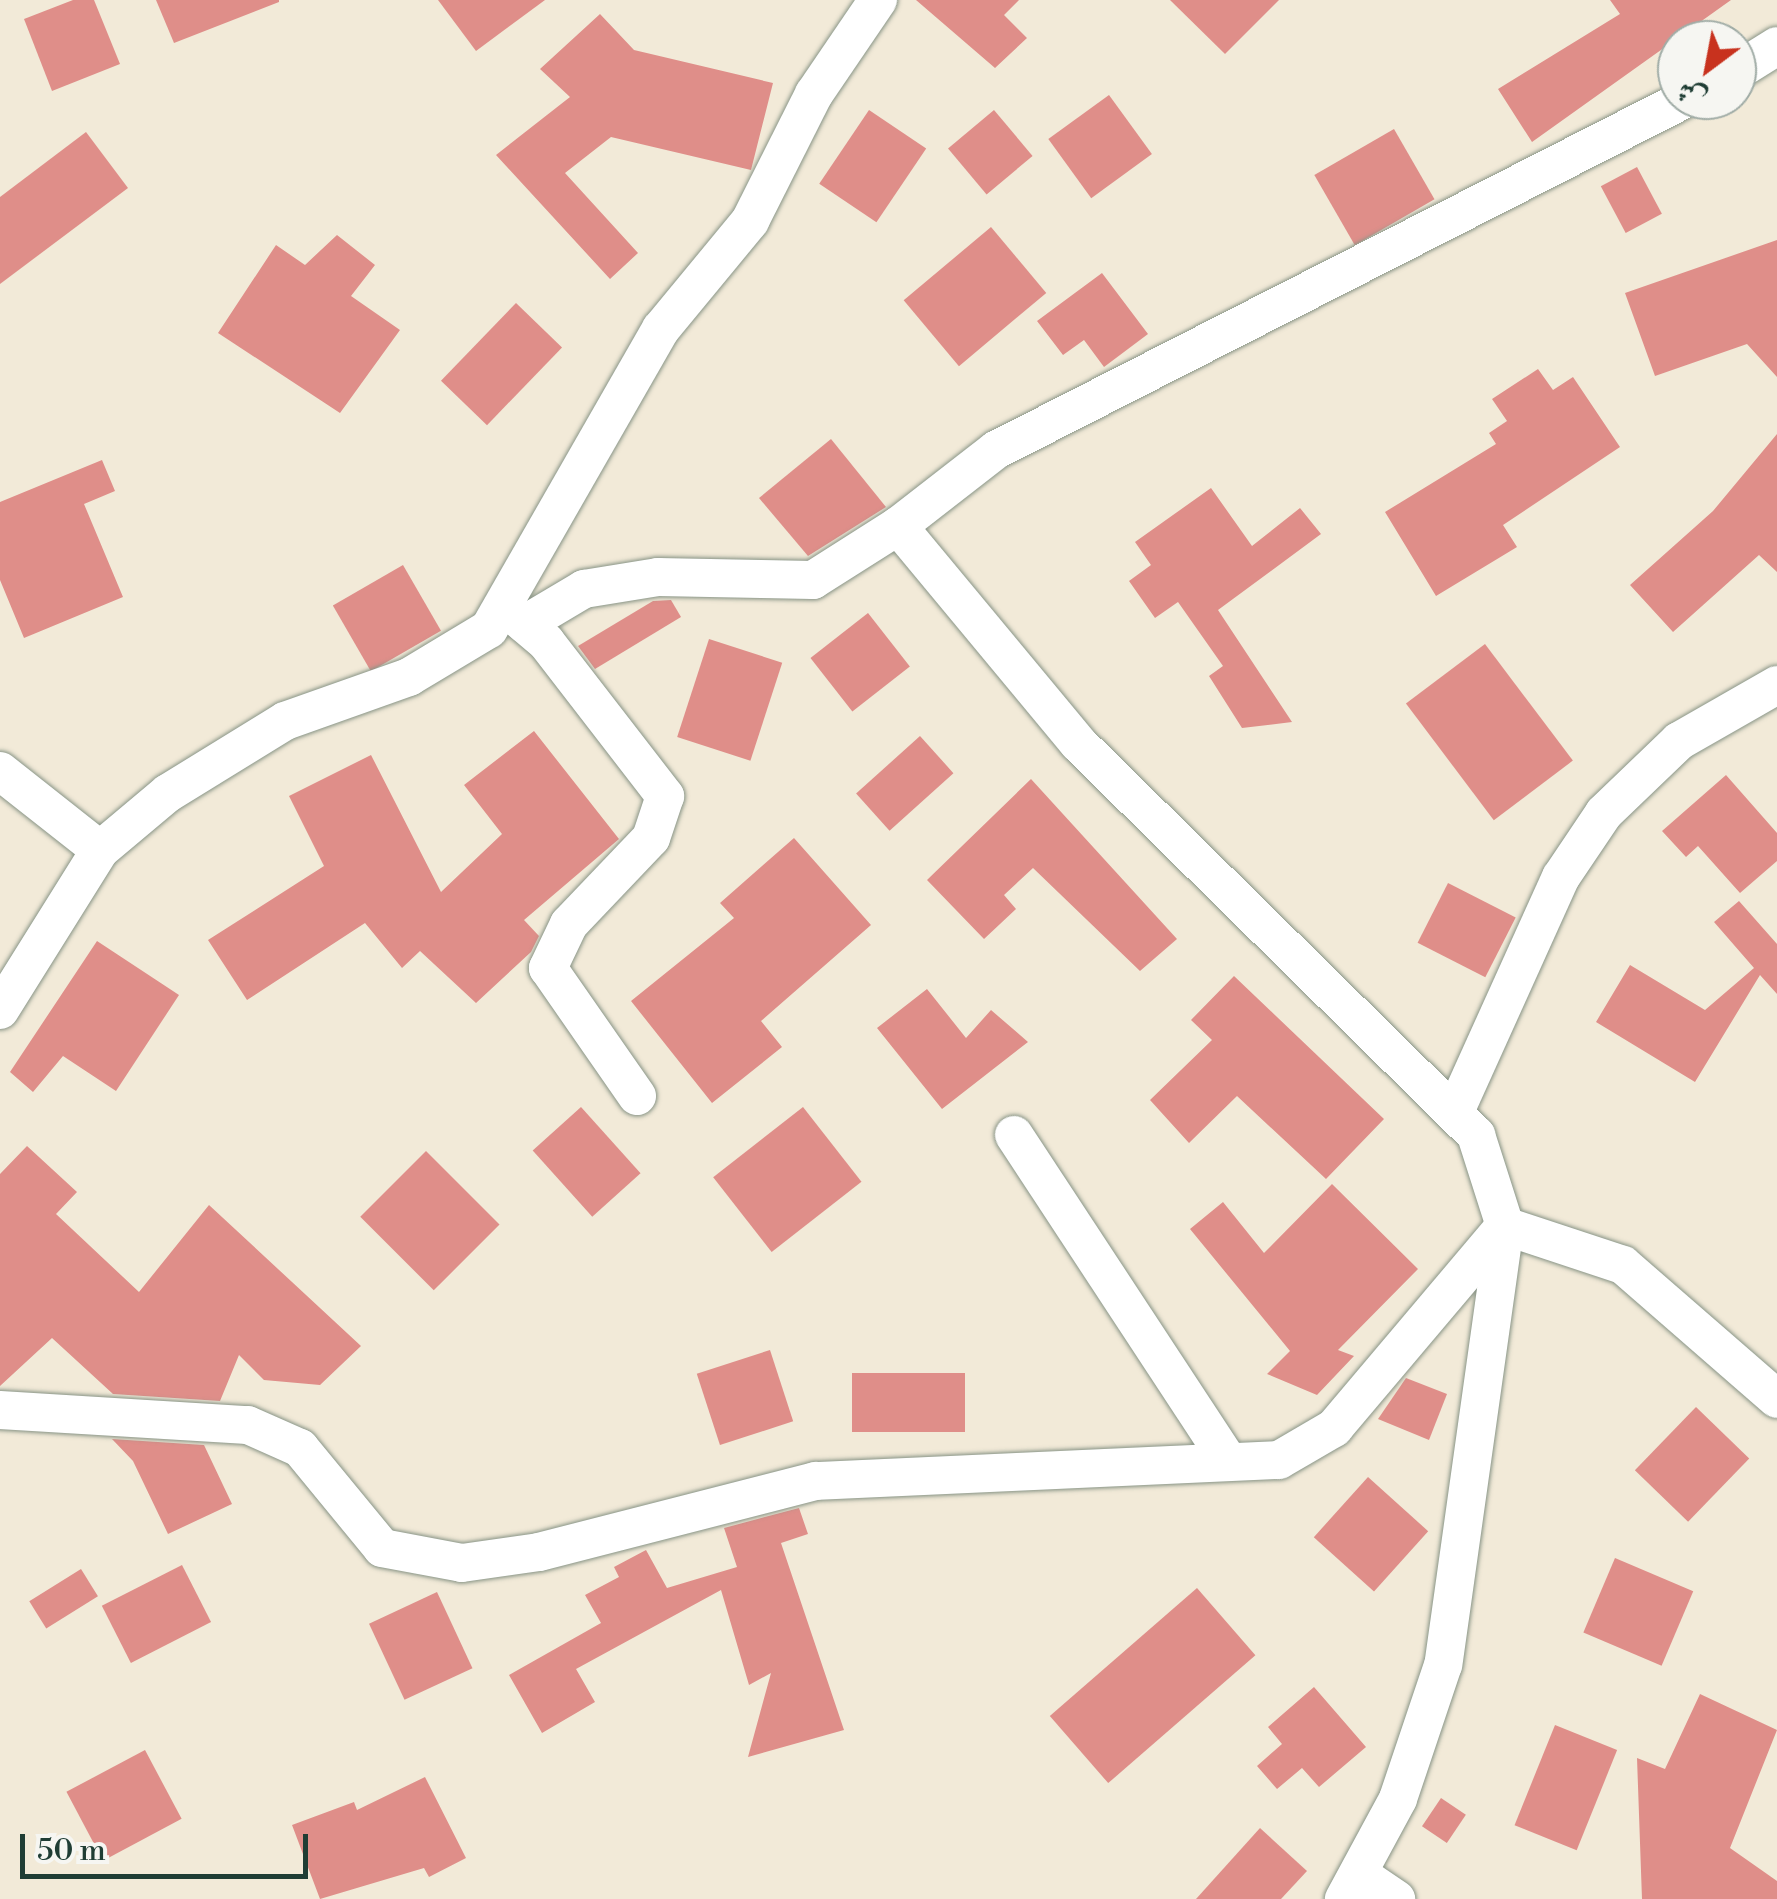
<!DOCTYPE html>
<meta charset="utf-8">
<style>
body{margin:0}
#map{position:relative;width:1777px;height:1899px;overflow:hidden;background:#f2ead8;font-family:"Libre Bodoni",Amiri,serif}
div>[style]{position:absolute}
[style*='--x']{left:calc(var(--x)*1px);top:calc(var(--y)*1px);width:calc(var(--w)*1px);rotate:calc(var(--a)*1deg)}
.building>*{inset:0;background:#df8e89;transform-origin:0 0}
.roads{filter:drop-shadow(0 0 2px #889486) drop-shadow(0 0 2px #889486)}
.minor>*{height:38px;margin:-19px;padding:0 19px;transform-origin:19px;border-radius:19px;background:#fff}
span{translate:-50% -50%;white-space:nowrap;text-align:center;line-height:1.15;-webkit-text-stroke:9px #f6f6f2;paint-order:stroke}
.north{position:absolute;left:1657px;top:20px;width:100px;height:100px;box-sizing:border-box;background:#f6f6f2;border:2px solid #a0aca6;border-radius:50%;rotate:212deg;font-size:28px;font-weight:700;line-height:40px;text-align:center;color:#1f3d34}
.north::after{content:'';display:block;margin:auto;width:35px;height:45px;background:#c8321e;clip-path:polygon(50% 0,100% 100%,50% 72%,0 100%)}
.scale{position:absolute;left:20px;top:1834px;width:288px;height:45px;box-sizing:border-box;border:5px solid #1f3d34;border-top:0;padding-left:12px;font-size:30px;line-height:35px;white-space:nowrap;color:#1f3d34;-webkit-text-stroke:8px #f6f6f2;paint-order:stroke}
</style>
<div id="map">
<div class="building">
<i style="clip-path:polygon(73px 0,94px 0,120px 64px,52px 91px,24px 19px)"></i>
<i style="clip-path:polygon(156px 0,279px 0,279px 2px,174px 43px)"></i>
<i style="clip-path:polygon(438px 0,545px 0,476px 51px)"></i>
<i style="clip-path:polygon(916px 0,1019px 0,1004px 15px,1027px 38px,995px 68px)"></i>
<i style="clip-path:polygon(1170px 0,1279px 0,1225px 54px)"></i>
<i style="clip-path:polygon(1610px 0,1731px 0,1532px 142px,1498px 89px,1620px 14px)"></i>
<i style="clip-path:polygon(600px 14px,634px 50px,773px 83px,751px 170px,611px 137px,565px 173px,638px 253px,610px 279px,496px 155px,570px 97px,540px 69px)"></i>
<i style="left:1109px;top:95px;width:73px;height:75px;rotate:54deg"></i>
<i style="left:869px;top:110px;width:69px;height:89px;rotate:34deg"></i>
<i style="left:994px;top:110px;width:60px;height:60px;rotate:50deg"></i>
<i style="left:1394px;top:129px;width:81px;height:92px;rotate:60deg"></i>
<i style="clip-path:polygon(86px 132px,128px 188px,0 284px,0 197px)"></i>
<i style="left:1637px;top:167px;width:53px;height:41px;rotate:62deg"></i>
<i style="left:991px;top:227px;width:86px;height:114px;rotate:50deg"></i>
<i style="clip-path:polygon(337px 235px,375px 265px,351px 296px,400px 330px,340px 413px,218px 333px,276px 245px,305px 265px)"></i>
<i style="clip-path:polygon(1777px 240px,1777px 377px,1747px 344px,1655px 376px,1625px 293px)"></i>
<i style="clip-path:polygon(1102px 273px,1148px 334px,1104px 367px,1084px 340px,1063px 355px,1037px 321px)"></i>
<i style="left:516px;top:303px;width:64px;height:108px;rotate:44deg"></i>
<i style="clip-path:polygon(1538px 369px,1553px 390px,1573px 377px,1620px 447px,1503px 525px,1517px 547px,1436px 596px,1385px 512px,1496px 444px,1489px 433px,1507px 421px,1492px 399px)"></i>
<i style="clip-path:polygon(1777px 434px,1777px 572px,1759px 555px,1673px 632px,1630px 585px,1713px 511px)"></i>
<i style="clip-path:polygon(831px 439px,886px 507px,808px 556px,759px 498px)"></i>
<i style="clip-path:polygon(102px 460px,115px 491px,84px 504px,123px 597px,24px 638px,0 580px,0 502px)"></i>
<i style="clip-path:polygon(1211px 488px,1252px 546px,1300px 508px,1321px 534px,1218px 610px,1292px 722px,1242px 728px,1209px 676px,1223px 666px,1178px 602px,1155px 618px,1129px 581px,1151px 565px,1135px 542px)"></i>
<i style="left:403px;top:565px;width:76px;height:81px;rotate:60deg"></i>
<i style="clip-path:polygon(671px 600px,681px 617px,595px 669px,578px 646px,653px 601px)"></i>
<i style="left:868px;top:613px;width:68px;height:73px;rotate:52deg"></i>
<i style="left:709px;top:639px;width:77px;height:103px;rotate:18deg"></i>
<i style="left:1485px;top:644px;width:146px;height:99px;rotate:53deg"></i>
<i style="clip-path:polygon(534px 731px,619px 839px,524px 920px,539px 936px,531px 952px,476px 1003px,420px 951px,402px 968px,365px 923px,247px 1000px,208px 940px,324px 866px,289px 796px,371px 755px,441px 892px,502px 834px,464px 785px)"></i>
<i style="left:920px;top:736px;width:50px;height:86px;rotate:48deg"></i>
<i style="clip-path:polygon(1726px 775px,1777px 833px,1777px 861px,1740px 893px,1698px 846px,1686px 857px,1662px 831px)"></i>
<i style="clip-path:polygon(1031px 779px,1177px 939px,1140px 971px,1033px 868px,1004px 895px,1016px 909px,984px 939px,927px 880px)"></i>
<i style="clip-path:polygon(794px 838px,871px 925px,761px 1021px,782px 1047px,712px 1103px,631px 1001px,734px 918px,720px 903px)"></i>
<i style="left:1448px;top:883px;width:76px;height:67px;rotate:27deg"></i>
<i style="clip-path:polygon(1739px 901px,1777px 944px,1777px 994px,1760px 975px,1695px 1082px,1596px 1022px,1630px 965px,1705px 1010px,1754px 968px,1714px 922px)"></i>
<i style="clip-path:polygon(97px 941px,179px 995px,116px 1091px,63px 1056px,33px 1092px,10px 1072px)"></i>
<i style="clip-path:polygon(1234px 976px,1384px 1119px,1326px 1179px,1237px 1096px,1189px 1143px,1150px 1100px,1212px 1040px,1191px 1020px)"></i>
<i style="clip-path:polygon(927px 989px,966px 1038px,991px 1010px,1028px 1042px,942px 1109px,877px 1028px)"></i>
<i style="left:581px;top:1107px;width:89px;height:65px;rotate:48deg"></i>
<i style="left:803px;top:1107px;width:95px;height:114px;rotate:52deg"></i>
<i style="clip-path:polygon(27px 1146px,77px 1192px,56px 1214px,139px 1292px,209px 1205px,361px 1346px,320px 1385px,264px 1380px,239px 1355px,220px 1401px,113px 1394px,52px 1338px,0 1386px,0 1174px)"></i>
<i style="left:426px;top:1151px;width:104px;height:93px;rotate:45deg"></i>
<i style="clip-path:polygon(1332px 1184px,1418px 1269px,1338px 1350px,1354px 1356px,1317px 1395px,1267px 1374px,1290px 1351px,1190px 1229px,1223px 1202px,1264px 1253px)"></i>
<i style="left:770px;top:1350px;width:75px;height:77px;rotate:72deg"></i>
<i style="left:852px;top:1373px;width:113px;height:59px"></i>
<i style="clip-path:polygon(1406px 1378px,1447px 1394px,1429px 1440px,1378px 1419px)"></i>
<i style="left:1696px;top:1407px;width:74px;height:88px;rotate:44deg"></i>
<i style="clip-path:polygon(112px 1439px,204px 1445px,232px 1504px,168px 1534px,133px 1461px)"></i>
<i style="left:1368px;top:1477px;width:81px;height:81px;rotate:42deg"></i>
<i style="clip-path:polygon(799px 1508px,808px 1534px,781px 1543px,844px 1730px,748px 1757px,771px 1673px,749px 1685px,721px 1590px,576px 1669px,595px 1702px,542px 1733px,509px 1675px,601px 1623px,585px 1595px,619px 1577px,614px 1567px,646px 1550px,667px 1588px,737px 1567px,724px 1528px)"></i>
<i style="left:1615px;top:1558px;width:85px;height:81px;rotate:23deg"></i>
<i style="left:182px;top:1565px;width:64px;height:90px;rotate:63deg"></i>
<i style="left:81px;top:1569px;width:32px;height:61px;rotate:58deg"></i>
<i style="left:1197px;top:1588px;width:89px;height:195px;rotate:49deg"></i>
<i style="left:437px;top:1592px;width:84px;height:75px;rotate:65deg"></i>
<i style="clip-path:polygon(1314px 1687px,1366px 1747px,1319px 1787px,1302px 1768px,1277px 1789px,1257px 1766px,1282px 1744px,1268px 1727px)"></i>
<i style="clip-path:polygon(1700px 1694px,1777px 1730px,1730px 1848px,1777px 1881px,1777px 1899px,1642px 1899px,1637px 1758px,1665px 1769px)"></i>
<i style="left:1555px;top:1725px;width:67px;height:108px;rotate:22deg"></i>
<i style="left:145px;top:1750px;width:78px;height:89px;rotate:62deg"></i>
<i style="clip-path:polygon(425px 1777px,466px 1858px,429px 1877px,424px 1868px,320px 1899px,292px 1825px,354px 1802px,357px 1810px)"></i>
<i style="left:1441px;top:1798px;width:30px;height:34px;rotate:34deg"></i>
<i style="clip-path:polygon(1260px 1828px,1307px 1871px,1281px 1899px,1196px 1899px)"></i>
</div>
<div class="roads">
<div class="minor">
<i style="--x:1737;--y:71;--w:47;--a:-32"></i>
<i style="--x:898;--y:526;--w:124;--a:-37.8"></i>
<i style="--x:996;--y:450;--w:771;--a:-27"></i>
<i style="--x:508;--y:610;--w:50;--a:40.1"></i>
<i style="--x:546;--y:642;--w:195;--a:52.3"></i>
<i style="--x:665;--y:796;--w:44;--a:108.4"></i>
<i style="--x:651;--y:838;--w:119;--a:133.6"></i>
<i style="--x:569;--y:924;--w:49;--a:115.5"></i>
<i style="--x:548;--y:968;--w:156;--a:55.2"></i>
<i style="--x:525;--y:624;--w:69;--a:-30.7"></i>
<i style="--x:584;--y:589;--w:75;--a:-9.2"></i>
<i style="--x:658;--y:577;--w:155;--a:1.1"></i>
<i style="--x:813;--y:580;--w:101;--a:-32.4"></i>
<i style="--x:898;--y:526;--w:282;--a:50.3"></i>
<i style="--x:1078;--y:743;--w:559;--a:44.56"></i>
<i style="--x:1476;--y:1135;--w:96;--a:72.3"></i>
<i style="--x:1505;--y:1226;--w:443;--a:98"></i>
<i style="--x:1443;--y:1665;--w:141;--a:108.6"></i>
<i style="--x:1398;--y:1799;--w:114;--a:118.4"></i>
<i style="--x:0;--y:771;--w:127;--a:38.3"></i>
<i style="--x:0;--y:1010;--w:189;--a:-58"></i>
<i style="--x:100;--y:850;--w:89;--a:-40"></i>
<i style="--x:168;--y:793;--w:137;--a:-31.6"></i>
<i style="--x:285;--y:721;--w:132;--a:-19.5"></i>
<i style="--x:409;--y:677;--w:93;--a:-31"></i>
<i style="--x:489;--y:629;--w:346;--a:-60.2"></i>
<i style="--x:661;--y:329;--w:140;--a:-50.5"></i>
<i style="--x:750;--y:221;--w:142;--a:-63.3"></i>
<i style="--x:814;--y:94;--w:114;--a:-55.8"></i>
<i style="--x:1457;--y:1107;--w:252;--a:-65.7"></i>
<i style="--x:1561;--y:877;--w:77;--a:-56.1"></i>
<i style="--x:1604;--y:813;--w:104;--a:-43.8"></i>
<i style="--x:1679;--y:741;--w:113;--a:-29.7"></i>
<i style="--x:1014;--y:1135;--w:388;--a:56.7"></i>
<i style="--x:1505;--y:1226;--w:124;--a:18.3"></i>
<i style="--x:1623;--y:1265;--w:204;--a:41"></i>
<i style="--x:0;--y:1410;--w:248;--a:3.5"></i>
<i style="--x:248;--y:1425;--w:57;--a:23.9"></i>
<i style="--x:300;--y:1448;--w:129;--a:50.6"></i>
<i style="--x:382;--y:1548;--w:81;--a:10.6"></i>
<i style="--x:462;--y:1563;--w:78;--a:-8.1"></i>
<i style="--x:539;--y:1552;--w:286;--a:-14.4"></i>
<i style="--x:816;--y:1481;--w:463;--a:-2.6"></i>
<i style="--x:1279;--y:1460;--w:64;--a:-30.2"></i>
<i style="--x:1334;--y:1428;--w:265;--a:-49.8"></i>
<i style="--x:1359;--y:1874;--w:45;--a:34"></i>
</div>
</div>
<div class="north">ش</div>
<div class="scale">50 m</div>
</div>
